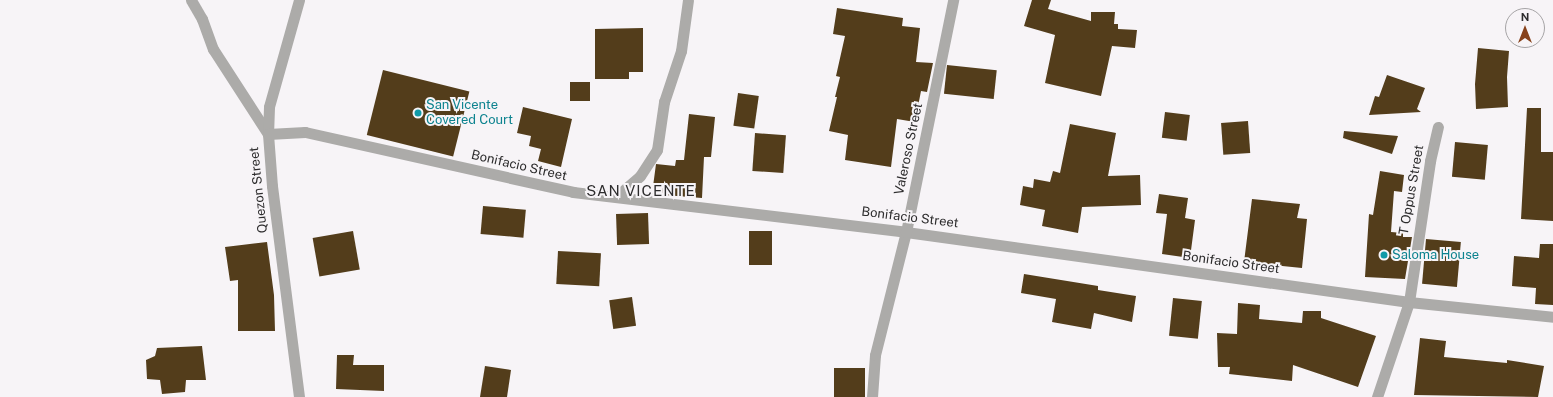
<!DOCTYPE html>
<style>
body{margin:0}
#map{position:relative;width:1553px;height:397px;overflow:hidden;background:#f7f4f7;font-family:"Public Sans",sans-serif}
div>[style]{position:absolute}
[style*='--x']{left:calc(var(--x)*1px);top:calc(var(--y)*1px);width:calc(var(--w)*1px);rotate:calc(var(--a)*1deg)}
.building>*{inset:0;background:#533d1b;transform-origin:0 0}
.minor>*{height:11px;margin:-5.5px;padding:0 5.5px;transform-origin:5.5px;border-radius:5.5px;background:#acaba9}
.dots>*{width:11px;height:11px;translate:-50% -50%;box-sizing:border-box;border:2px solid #f7f4f7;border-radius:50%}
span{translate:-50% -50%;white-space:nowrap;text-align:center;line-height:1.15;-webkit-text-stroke:4px #f7f4f7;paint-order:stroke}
.culture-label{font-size:13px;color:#0d838f}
.left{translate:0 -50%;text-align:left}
.street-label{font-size:13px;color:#2d2c2d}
.quarter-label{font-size:15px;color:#2d2c2d;letter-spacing:1px}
.north{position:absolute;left:1505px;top:8px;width:40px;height:40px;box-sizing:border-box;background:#f7f4f7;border:1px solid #a6a4a6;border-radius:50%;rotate:0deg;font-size:11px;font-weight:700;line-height:16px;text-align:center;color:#2d2c2d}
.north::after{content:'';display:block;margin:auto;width:14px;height:18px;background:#87411a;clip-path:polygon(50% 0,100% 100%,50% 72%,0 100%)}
</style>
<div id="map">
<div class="building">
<i style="clip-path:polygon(1032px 0,1051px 0,1048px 9px,1091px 21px,1091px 12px,1115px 12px,1114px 24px,1118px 24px,1118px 29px,1137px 30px,1135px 48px,1112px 46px,1101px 96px,1045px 83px,1055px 35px,1024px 26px)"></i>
<i style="clip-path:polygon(837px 8px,903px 18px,902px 26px,920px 28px,916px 62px,933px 63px,927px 92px,921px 91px,915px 122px,897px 119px,891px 167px,845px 160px,848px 135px,829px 131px,837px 97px,835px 97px,840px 77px,836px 76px,845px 36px,833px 34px)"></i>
<i style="clip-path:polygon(643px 28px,643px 72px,629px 72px,629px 79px,595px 79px,595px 29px)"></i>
<i style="clip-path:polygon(1478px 48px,1509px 51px,1507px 77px,1508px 107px,1476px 109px,1475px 84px)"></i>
<i style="left:947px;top:65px;width:50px;height:29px;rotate:6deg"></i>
<i style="left:383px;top:70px;width:89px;height:67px;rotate:14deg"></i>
<i style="clip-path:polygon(1387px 75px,1425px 88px,1417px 109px,1421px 112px,1369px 115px,1375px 96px,1379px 97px)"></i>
<i style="left:570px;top:82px;width:20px;height:19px"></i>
<i style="left:738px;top:93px;width:21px;height:33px;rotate:8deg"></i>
<i style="clip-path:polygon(523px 107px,572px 119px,561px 167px,538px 161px,541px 149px,529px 146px,531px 136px,517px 133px)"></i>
<i style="clip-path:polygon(1527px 108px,1541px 108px,1541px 152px,1553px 152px,1553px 221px,1521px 219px)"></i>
<i style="left:1165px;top:112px;width:25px;height:26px;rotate:7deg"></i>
<i style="clip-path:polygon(689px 114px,715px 117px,711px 157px,704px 157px,702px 198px,652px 194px,656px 164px,675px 166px,676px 160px,684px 160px)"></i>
<i style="left:1248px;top:121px;width:32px;height:27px;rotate:86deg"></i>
<i style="clip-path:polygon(1070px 124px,1116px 133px,1108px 176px,1140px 175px,1141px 205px,1082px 207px,1078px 233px,1042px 226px,1045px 210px,1020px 205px,1023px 186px,1033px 188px,1034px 179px,1050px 182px,1053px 171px,1060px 173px)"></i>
<i style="clip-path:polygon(1344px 131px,1398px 136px,1392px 154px,1343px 138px)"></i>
<i style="left:755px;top:133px;width:31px;height:38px;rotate:4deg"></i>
<i style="left:1455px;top:142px;width:33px;height:35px;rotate:5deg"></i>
<i style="clip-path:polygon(1380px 171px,1404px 175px,1402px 192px,1394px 191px,1391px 232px,1403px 233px,1403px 237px,1412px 237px,1405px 279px,1365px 277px,1369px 214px,1373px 215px)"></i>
<i style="clip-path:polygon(1159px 194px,1188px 198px,1185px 218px,1195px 220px,1190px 258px,1162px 254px,1167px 214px,1156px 213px)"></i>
<i style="clip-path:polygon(1252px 199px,1300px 204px,1297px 218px,1307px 219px,1302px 268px,1244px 262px)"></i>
<i style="left:483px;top:206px;width:43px;height:28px;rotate:5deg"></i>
<i style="left:648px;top:213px;width:31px;height:32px;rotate:88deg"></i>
<i style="left:353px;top:231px;width:39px;height:41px;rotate:80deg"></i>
<i style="left:749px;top:231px;width:23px;height:34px"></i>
<i style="left:1426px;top:239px;width:35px;height:45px;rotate:5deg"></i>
<i style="clip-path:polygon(267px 242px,274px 295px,275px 331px,238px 331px,238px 280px,230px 281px,225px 247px)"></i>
<i style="clip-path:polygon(1540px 244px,1553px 244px,1553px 305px,1535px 304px,1536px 288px,1512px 286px,1514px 256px,1539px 258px)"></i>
<i style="left:558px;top:251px;width:43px;height:33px;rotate:3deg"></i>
<i style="clip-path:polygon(1024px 274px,1098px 286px,1098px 290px,1136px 296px,1132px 322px,1094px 313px,1091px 329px,1052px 322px,1056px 299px,1021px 293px)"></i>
<i style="left:632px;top:297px;width:29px;height:23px;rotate:82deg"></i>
<i style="left:1173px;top:298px;width:29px;height:38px;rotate:6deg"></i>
<i style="clip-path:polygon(1238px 303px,1260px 305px,1259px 319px,1302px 323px,1303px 311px,1321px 311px,1321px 318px,1376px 336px,1358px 387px,1293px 365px,1292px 381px,1229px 374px,1230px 367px,1218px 367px,1217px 333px,1237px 334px)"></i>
<i style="clip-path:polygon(1420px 338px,1446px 341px,1444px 357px,1507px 363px,1507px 360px,1544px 366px,1538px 397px,1414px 395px)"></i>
<i style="clip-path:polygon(202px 346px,206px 380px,186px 380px,185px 392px,162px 394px,160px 380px,147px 379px,146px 360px,155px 356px,157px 348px)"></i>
<i style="clip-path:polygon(337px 355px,354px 355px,353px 365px,384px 365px,384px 391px,336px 389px)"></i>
<i style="clip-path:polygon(485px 366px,511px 370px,507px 397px,480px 397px)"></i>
<i style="left:834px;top:368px;width:31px;height:29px"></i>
</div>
<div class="minor">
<i style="--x:191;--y:0;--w:22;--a:60"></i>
<i style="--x:202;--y:19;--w:32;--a:70"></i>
<i style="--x:213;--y:49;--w:101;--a:57.1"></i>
<i style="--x:299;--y:0;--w:111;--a:105.7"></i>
<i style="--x:269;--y:107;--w:27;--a:92"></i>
<i style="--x:268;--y:134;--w:52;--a:85.6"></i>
<i style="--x:272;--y:186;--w:213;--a:82.7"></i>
<i style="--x:268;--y:134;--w:37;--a:-3"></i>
<i style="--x:305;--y:132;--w:275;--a:12.6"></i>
<i style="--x:573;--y:192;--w:335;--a:6.8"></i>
<i style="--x:906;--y:232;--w:508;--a:7.92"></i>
<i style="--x:1409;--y:302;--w:145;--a:5.9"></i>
<i style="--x:617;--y:196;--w:30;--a:-41"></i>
<i style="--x:640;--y:176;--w:31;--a:-57"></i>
<i style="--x:657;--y:150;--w:49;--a:-81.7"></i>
<i style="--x:664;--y:102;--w:54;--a:-71.6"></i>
<i style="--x:681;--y:51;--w:51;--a:-82.2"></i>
<i style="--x:872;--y:397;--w:42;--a:-85.9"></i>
<i style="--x:875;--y:355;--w:127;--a:-75.9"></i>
<i style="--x:906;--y:232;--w:237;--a:-78.5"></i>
<i style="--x:1377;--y:397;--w:100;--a:-71.4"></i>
<i style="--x:1409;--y:302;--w:143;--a:-81.5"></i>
<i style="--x:1430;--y:161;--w:35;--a:-77"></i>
</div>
<div class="dots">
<i style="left:418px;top:113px;background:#0f9aa8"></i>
<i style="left:1384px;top:255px;background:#0f9aa8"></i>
</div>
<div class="culture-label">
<span class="left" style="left:426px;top:113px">San Vicente<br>Covered Court</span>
<span class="left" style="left:1392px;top:255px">Saloma House</span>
</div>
<div class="street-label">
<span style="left:909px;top:149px;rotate:-78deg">Valeroso Street</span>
<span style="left:519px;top:166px;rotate:13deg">Bonifacio Street</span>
<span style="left:259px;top:190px;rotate:-96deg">Quezon Street</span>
<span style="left:1412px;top:190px;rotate:-80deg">T Oppus Street</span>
<span style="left:910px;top:218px;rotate:7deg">Bonifacio Street</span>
<span style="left:1231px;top:263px;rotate:8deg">Bonifacio Street</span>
</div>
<div class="quarter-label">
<span style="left:641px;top:191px">SAN VICENTE</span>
</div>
<div class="north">N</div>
</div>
